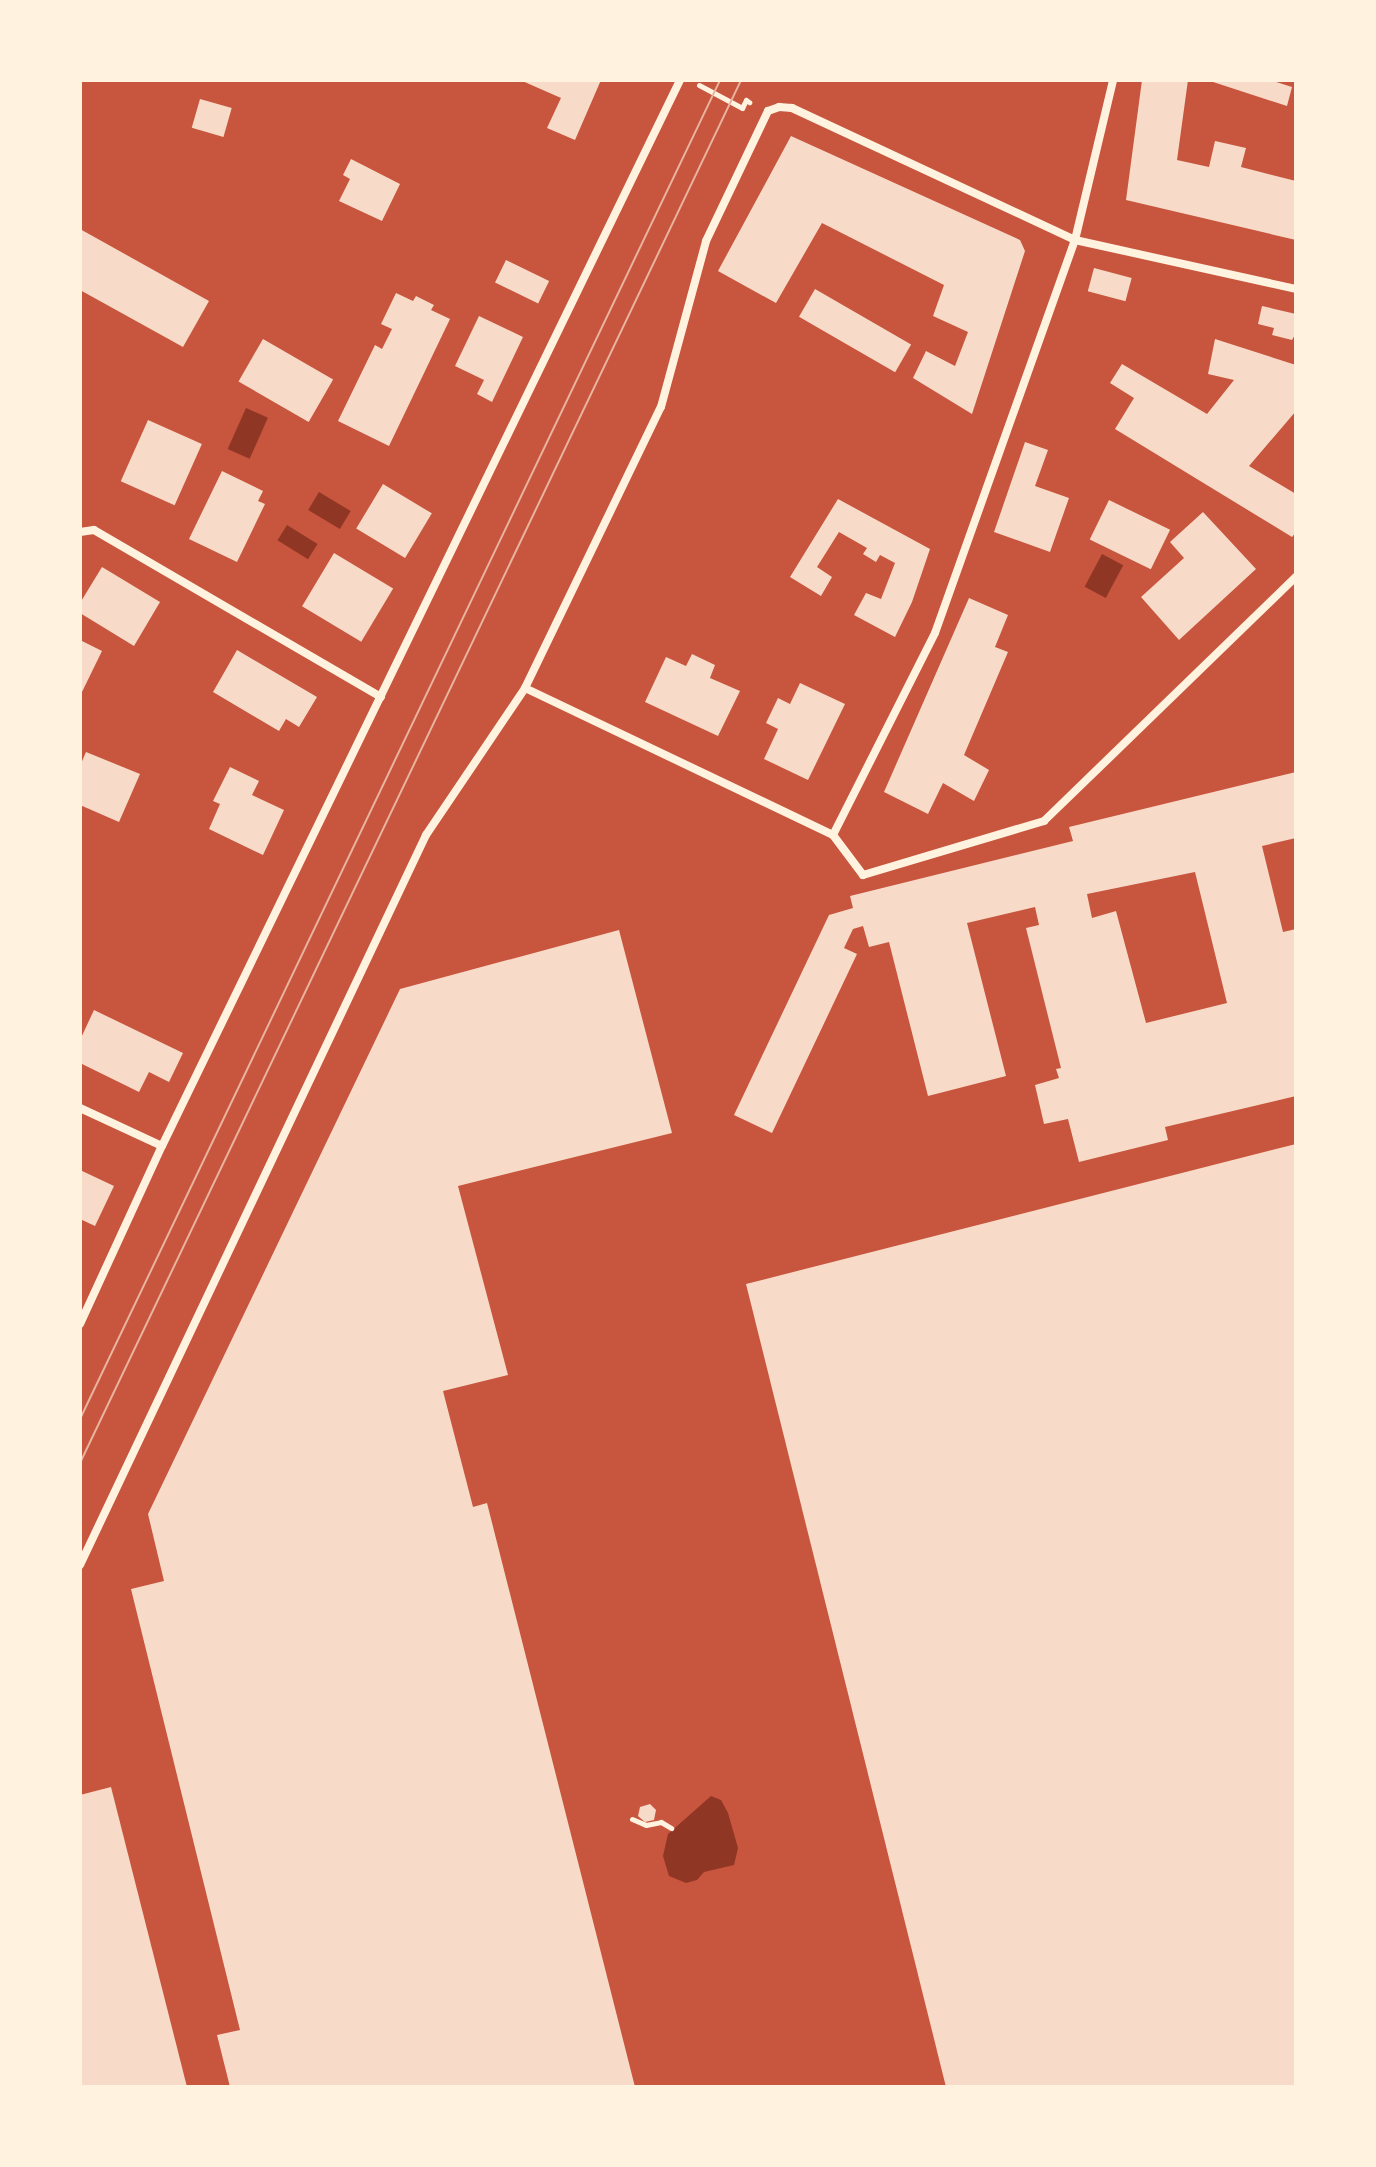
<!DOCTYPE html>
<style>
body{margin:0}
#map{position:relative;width:1376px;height:2167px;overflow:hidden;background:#c8553d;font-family:"Work Sans",sans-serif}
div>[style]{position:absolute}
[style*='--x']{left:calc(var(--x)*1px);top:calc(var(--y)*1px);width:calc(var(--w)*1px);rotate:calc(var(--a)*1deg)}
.water>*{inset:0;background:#8f3625;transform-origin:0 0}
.building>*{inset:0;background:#f7dbc8;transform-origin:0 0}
.path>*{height:5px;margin:-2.5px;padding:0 2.5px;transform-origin:2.5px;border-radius:2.5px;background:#fff3e0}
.minor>*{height:8px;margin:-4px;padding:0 4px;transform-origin:4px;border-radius:4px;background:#fff3e0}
.tram>*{height:2px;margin:-1px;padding:0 1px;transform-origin:1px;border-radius:1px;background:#e9b49f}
span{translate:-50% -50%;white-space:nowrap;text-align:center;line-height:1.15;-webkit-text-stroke:8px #fff3e0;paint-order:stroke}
.frame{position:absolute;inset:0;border:82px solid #fff3e0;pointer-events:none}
</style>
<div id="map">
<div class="water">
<i style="left:246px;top:408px;width:24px;height:45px;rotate:24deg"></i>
<i style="left:319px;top:492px;width:37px;height:21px;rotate:31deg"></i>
<i style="left:287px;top:525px;width:36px;height:18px;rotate:32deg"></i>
<i style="left:1102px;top:554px;width:24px;height:37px;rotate:28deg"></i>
<i style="clip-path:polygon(711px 1796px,721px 1800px,728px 1813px,738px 1848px,734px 1865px,704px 1872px,697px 1880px,686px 1883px,669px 1876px,663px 1856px,668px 1834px)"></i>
</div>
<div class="building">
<i style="clip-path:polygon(520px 80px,601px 80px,575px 140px,547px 128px,561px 98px)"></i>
<i style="clip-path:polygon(1142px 80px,1188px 80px,1177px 160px,1209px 167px,1215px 141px,1246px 148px,1241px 167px,1296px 181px,1296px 240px,1126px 200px)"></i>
<i style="clip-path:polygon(1270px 80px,1292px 87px,1287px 106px,1210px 81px)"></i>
<i style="left:200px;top:99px;width:33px;height:30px;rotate:16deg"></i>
<i style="clip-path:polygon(791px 136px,1020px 240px,1025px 251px,972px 414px,913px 378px,926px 351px,955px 366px,968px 332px,933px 316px,944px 285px,822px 223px,776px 303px,718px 271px)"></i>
<i style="clip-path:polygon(351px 159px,400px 184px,382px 221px,339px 201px,350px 179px,343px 175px)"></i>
<i style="clip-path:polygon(80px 229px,209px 301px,183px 347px,80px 290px)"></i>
<i style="left:506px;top:260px;width:48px;height:25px;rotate:26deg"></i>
<i style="left:1094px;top:268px;width:39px;height:24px;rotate:15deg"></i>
<i style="left:815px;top:289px;width:111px;height:32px;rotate:30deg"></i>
<i style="clip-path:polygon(396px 293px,413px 301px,416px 296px,434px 305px,431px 310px,450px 319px,389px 446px,338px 421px,375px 345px,382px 349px,392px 329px,381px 324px)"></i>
<i style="clip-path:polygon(1262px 306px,1296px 314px,1296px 333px,1292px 340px,1272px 335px,1274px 328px,1258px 324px)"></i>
<i style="clip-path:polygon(479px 316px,523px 337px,492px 402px,477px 394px,484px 380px,455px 366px)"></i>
<i style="left:263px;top:339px;width:81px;height:49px;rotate:30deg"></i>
<i style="clip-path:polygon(1215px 339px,1296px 365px,1296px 411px,1249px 466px,1296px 494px,1296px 532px,1292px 537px,1115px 429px,1134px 398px,1110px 383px,1122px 364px,1207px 414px,1234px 380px,1208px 374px)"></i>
<i style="left:148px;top:420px;width:59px;height:67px;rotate:24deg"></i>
<i style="clip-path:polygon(1025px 442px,1048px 450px,1035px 486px,1069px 498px,1050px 552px,994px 532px)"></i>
<i style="clip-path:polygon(222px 471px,263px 491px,258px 501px,265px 504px,237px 562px,189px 539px)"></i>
<i style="left:383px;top:484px;width:57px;height:52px;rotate:31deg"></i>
<i style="clip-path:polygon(838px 499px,930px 549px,912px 602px,895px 637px,854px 615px,866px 593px,881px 599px,895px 563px,880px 555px,876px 562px,863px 554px,867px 548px,839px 532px,817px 567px,832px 577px,821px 596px,790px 577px)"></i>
<i style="left:1109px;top:500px;width:68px;height:44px;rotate:26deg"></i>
<i style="clip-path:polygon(1203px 512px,1256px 569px,1179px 640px,1141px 597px,1184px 558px,1170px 542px)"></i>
<i style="left:334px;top:553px;width:69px;height:62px;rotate:31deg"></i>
<i style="clip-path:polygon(102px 567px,160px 602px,134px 646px,80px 613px,80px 603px)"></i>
<i style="clip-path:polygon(969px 598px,1008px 615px,995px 647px,1008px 652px,964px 755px,989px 770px,974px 801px,943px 783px,928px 814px,884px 792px)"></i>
<i style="clip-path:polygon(80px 640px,102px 651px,80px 696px)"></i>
<i style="clip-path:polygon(237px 650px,317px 697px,299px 727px,286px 719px,279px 731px,213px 692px)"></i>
<i style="clip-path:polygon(692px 654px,715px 665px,710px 678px,740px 691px,718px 736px,645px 702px,666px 657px,686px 666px)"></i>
<i style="clip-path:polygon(800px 683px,845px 704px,808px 780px,764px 759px,778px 729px,766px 723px,778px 698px,790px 704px)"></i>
<i style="clip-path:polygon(86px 752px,140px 774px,119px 822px,80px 805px,80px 766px)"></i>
<i style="clip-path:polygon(230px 767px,259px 781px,252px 795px,284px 810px,263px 855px,209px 829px,220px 804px,213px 801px)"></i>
<i style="clip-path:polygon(evenodd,1296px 772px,1296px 838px,1262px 846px,1283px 932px,1296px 929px,1296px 1096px,1165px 1127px,1168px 1140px,1079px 1162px,1068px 1119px,1044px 1124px,1035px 1085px,1059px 1078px,1056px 1069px,1061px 1068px,1026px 928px,1039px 925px,1035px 907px,967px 923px,1006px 1076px,928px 1096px,889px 942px,869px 947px,863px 926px,853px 929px,844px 948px,857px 954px,772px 1133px,734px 1115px,829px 915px,853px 908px,850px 896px,1073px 841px,1069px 827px,1296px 772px,1195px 872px,1227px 1003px,1146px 1023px,1116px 911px,1092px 918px,1087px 894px,1195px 872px)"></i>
<i style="clip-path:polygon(619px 930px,672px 1133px,458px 1186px,508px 1375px,443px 1391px,473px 1507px,487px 1503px,635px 2087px,230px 2087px,217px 2035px,240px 2030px,131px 1589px,164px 1581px,148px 1514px,400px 989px)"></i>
<i style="clip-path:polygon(94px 1010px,183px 1053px,169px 1082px,149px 1072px,139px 1092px,80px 1063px,80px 1040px)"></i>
<i style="clip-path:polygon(1296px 1144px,1296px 2087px,946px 2087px,746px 1284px)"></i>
<i style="clip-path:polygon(80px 1170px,114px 1186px,95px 1226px,80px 1219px)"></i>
<i style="clip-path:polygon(111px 1787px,187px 2087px,80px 2087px,80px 1795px)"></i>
<i style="clip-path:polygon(650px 1804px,656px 1810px,654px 1820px,645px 1822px,638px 1816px,640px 1807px)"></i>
</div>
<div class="path">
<i style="--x:699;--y:85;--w:49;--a:28.1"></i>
<i style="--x:742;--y:108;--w:9;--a:-63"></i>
<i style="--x:746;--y:100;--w:4;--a:34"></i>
<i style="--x:632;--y:1819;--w:15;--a:23"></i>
<i style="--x:646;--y:1825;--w:15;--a:-11"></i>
<i style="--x:661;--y:1822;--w:12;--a:31"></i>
</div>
<div class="minor">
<i style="--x:80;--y:532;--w:14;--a:-8"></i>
<i style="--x:94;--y:530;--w:332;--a:30.2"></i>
<i style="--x:525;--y:688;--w:341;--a:25.5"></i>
<i style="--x:833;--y:835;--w:50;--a:53.1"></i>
<i style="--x:863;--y:875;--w:189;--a:-16.6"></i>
<i style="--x:1044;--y:821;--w:351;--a:-44.1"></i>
<i style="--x:833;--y:835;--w:226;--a:-63.2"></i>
<i style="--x:935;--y:633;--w:417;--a:-70.4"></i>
<i style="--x:1075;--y:240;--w:164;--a:-76.6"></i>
<i style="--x:80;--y:1108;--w:90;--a:24.9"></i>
<i style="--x:80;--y:1324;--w:196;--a:-65.3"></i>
<i style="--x:162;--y:1146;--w:1185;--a:-64.08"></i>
<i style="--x:80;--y:1565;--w:808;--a:-64.64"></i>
<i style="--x:426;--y:835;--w:177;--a:-56"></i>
<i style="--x:525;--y:688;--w:312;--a:-64.2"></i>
<i style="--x:661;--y:407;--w:172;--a:-74.8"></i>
<i style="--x:706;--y:241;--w:144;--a:-64.5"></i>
<i style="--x:768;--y:111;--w:12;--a:-20"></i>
<i style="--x:779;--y:107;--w:13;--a:4"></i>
<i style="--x:792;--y:108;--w:312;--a:25"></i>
<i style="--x:1075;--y:240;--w:226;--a:12.5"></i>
</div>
<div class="tram">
<i style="--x:80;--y:1419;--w:1484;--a:-64.45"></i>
<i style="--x:80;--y:1463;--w:1533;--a:-64.45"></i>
</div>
<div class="frame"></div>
</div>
